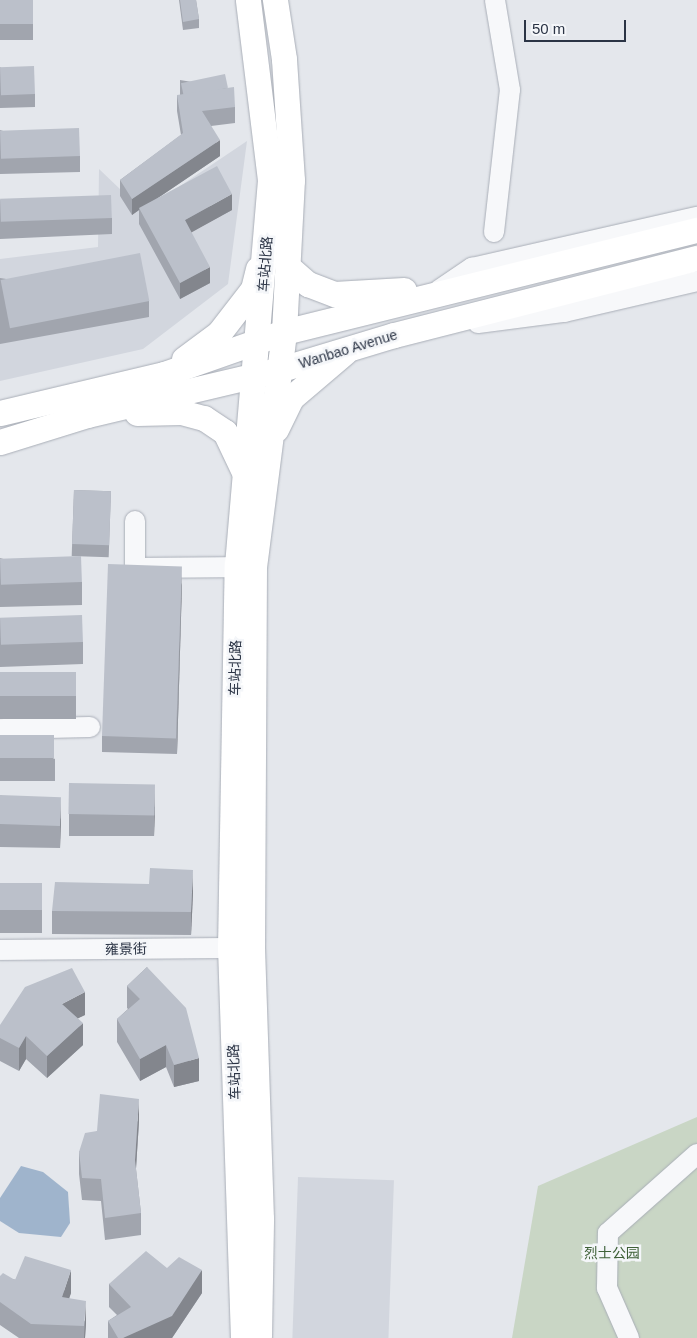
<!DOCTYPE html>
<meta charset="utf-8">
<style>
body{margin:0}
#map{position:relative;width:697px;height:1338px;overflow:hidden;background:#e4e7ec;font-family:Helvetica,"Noto Sans SC",sans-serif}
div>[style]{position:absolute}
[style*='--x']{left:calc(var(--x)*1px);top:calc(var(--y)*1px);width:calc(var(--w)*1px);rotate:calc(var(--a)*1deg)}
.built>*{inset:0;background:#d2d6de;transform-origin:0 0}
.green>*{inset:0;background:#c9d6c5}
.water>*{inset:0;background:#9fb4cc}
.roads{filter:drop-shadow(0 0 1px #a9aeb7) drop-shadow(0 0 1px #a9aeb7)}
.minor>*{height:20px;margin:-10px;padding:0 10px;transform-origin:10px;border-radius:10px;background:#f7f8fa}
.major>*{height:25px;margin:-12.5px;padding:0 12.5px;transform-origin:12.5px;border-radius:12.5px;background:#fff}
.wall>*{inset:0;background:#a1a5ae;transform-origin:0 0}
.shaded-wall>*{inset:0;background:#83868d}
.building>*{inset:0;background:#bbc0ca;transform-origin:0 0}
span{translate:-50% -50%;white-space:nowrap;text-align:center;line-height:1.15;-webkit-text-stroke:5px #f4f6f9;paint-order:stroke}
.street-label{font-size:14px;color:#2b3445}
.park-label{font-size:14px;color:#3f6138}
.scale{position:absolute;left:524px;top:20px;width:102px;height:22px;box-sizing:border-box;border:2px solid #2b3445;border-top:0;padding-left:6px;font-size:15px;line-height:18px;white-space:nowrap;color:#2b3445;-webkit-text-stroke:4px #f4f6f9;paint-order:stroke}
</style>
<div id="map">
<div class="built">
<i style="clip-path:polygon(247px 141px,228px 284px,143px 349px,0 381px,0 259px,98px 247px,99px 169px,143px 211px)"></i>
<i style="left:298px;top:1177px;width:96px;height:161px;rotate:2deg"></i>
</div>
<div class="green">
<i style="clip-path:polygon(697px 1117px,697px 1338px,512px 1338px,538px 1186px)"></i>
</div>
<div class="water">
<i style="clip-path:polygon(21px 1166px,43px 1172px,68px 1192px,70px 1223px,61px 1237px,19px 1233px,0 1221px,0 1198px)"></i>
</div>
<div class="roads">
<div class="minor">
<i style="--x:494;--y:232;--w:143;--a:-83.6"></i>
<i style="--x:510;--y:90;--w:91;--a:-99.5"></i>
<i style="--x:439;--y:290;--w:40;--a:-34"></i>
<i style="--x:472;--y:268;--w:231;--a:-12.8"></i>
<i style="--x:478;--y:323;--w:87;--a:-7.3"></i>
<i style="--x:564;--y:312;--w:137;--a:-13.1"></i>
<i style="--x:135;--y:521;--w:47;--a:90"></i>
<i style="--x:135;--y:568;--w:116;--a:-0.5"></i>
<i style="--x:0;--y:729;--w:90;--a:-1.3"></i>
<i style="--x:0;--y:950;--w:245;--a:-0.5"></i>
<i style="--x:629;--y:1338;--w:55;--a:-113.7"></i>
<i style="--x:607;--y:1288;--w:55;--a:-89"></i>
<i style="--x:608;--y:1233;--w:119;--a:-41.6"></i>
</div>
<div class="major">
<i style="--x:287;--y:266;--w:28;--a:41"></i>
<i style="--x:308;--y:284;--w:28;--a:21"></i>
<i style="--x:334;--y:294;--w:70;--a:-3.3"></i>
<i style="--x:184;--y:359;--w:44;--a:-36.6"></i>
<i style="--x:219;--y:333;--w:56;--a:-52.3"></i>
<i style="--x:253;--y:289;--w:21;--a:-76"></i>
<i style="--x:0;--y:413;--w:169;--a:-13.4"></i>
<i style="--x:164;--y:374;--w:127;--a:-19.3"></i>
<i style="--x:284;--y:332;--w:425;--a:-13.9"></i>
<i style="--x:137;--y:413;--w:44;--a:-1.3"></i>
<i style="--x:181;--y:412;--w:24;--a:15"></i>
<i style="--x:204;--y:418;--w:25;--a:34"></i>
<i style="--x:225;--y:432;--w:44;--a:64.6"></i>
<i style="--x:276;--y:429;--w:34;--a:-64"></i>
<i style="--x:291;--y:398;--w:71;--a:-40.4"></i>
<i style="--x:0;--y:442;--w:91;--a:-17.2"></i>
<i style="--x:87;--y:415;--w:196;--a:-13.3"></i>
<i style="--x:278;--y:370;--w:121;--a:-16.8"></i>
<i style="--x:394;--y:335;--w:313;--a:-14.3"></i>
<i style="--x:259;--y:1336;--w:117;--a:-89"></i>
<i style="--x:261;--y:1219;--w:271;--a:-91.9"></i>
<i style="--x:252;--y:948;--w:381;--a:-89.7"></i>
<i style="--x:254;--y:567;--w:237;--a:-82.7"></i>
<i style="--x:284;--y:332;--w:152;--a:-87"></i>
<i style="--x:292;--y:180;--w:121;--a:-93.8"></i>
<i style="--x:284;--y:59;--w:60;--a:-98.7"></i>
<i style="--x:243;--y:1338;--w:390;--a:-91.9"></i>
<i style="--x:230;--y:948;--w:383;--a:-89"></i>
<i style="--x:237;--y:565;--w:386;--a:-85.1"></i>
<i style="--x:270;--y:180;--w:181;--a:-97"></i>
</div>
</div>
<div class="wall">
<i style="left:0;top:0;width:33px;height:40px"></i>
<i style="clip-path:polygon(179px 0,196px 0,199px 19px,199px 28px,183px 30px)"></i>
<i style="clip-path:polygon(0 67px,35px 94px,35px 107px,0 108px)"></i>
<i style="clip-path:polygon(180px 80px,228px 88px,235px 107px,235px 123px,211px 126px,220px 156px,158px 198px,232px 210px,191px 232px,210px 283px,180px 299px,139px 224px,139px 210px,132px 215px,120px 196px,120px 180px,181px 135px,177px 111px,177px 95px,180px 95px)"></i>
<i style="clip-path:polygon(0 130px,80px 156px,80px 172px,0 174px)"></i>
<i style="clip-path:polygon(0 200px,112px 218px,112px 234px,0 239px)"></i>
<i style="clip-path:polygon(0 278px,149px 301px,149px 317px,0 344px)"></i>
<i style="left:74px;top:490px;width:37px;height:66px;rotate:2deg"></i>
<i style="clip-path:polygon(0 558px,82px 582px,82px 605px,0 607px)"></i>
<i style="clip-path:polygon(182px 583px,177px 754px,102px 752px,102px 736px)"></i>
<i style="clip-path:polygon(0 618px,83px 642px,83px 664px,0 667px)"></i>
<i style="left:0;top:672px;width:76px;height:47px"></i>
<i style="clip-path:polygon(0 735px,55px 759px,55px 781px,0 781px)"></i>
<i style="clip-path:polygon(69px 783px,155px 807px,154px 836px,69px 836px)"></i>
<i style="clip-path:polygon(0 795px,61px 819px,60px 848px,0 847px)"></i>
<i style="left:0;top:883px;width:42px;height:50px"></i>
<i style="clip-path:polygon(193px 893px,191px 935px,52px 934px,52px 911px)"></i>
<i style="clip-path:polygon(147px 967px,199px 1081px,174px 1087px,166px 1067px,140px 1081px,117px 1042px,117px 1019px,128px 1009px,127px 1008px,127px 986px)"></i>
<i style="clip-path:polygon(85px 1015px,78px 1018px,83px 1045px,47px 1078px,26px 1059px,19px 1071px,0 1061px,0 1025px)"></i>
<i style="clip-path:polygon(139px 1121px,136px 1169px,141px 1213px,141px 1235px,105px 1240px,101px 1201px,82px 1200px,79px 1174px,79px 1152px,97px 1131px)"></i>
<i style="clip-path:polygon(167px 1268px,202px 1293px,172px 1338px,108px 1338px,108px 1321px,117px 1315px,109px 1307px,109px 1284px)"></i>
<i style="clip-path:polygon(0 1276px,71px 1293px,69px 1298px,86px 1323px,85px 1338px,19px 1338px,0 1325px)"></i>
</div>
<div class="shaded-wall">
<i style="clip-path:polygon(220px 140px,220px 156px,140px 210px,139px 208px,139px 210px,132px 215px,132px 199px)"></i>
<i style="clip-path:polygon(232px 194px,232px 210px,185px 236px,185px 220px)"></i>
<i style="clip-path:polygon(210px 267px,210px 283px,180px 299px,180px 283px)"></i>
<i style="clip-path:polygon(182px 567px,182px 583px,177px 754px,177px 738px)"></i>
<i style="clip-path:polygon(155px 785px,155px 807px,154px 836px,154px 814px)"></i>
<i style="clip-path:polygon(61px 797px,61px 819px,60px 848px,60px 825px)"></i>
<i style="clip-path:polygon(193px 870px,193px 893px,191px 935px,191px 912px)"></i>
<i style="clip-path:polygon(85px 992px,85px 1015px,62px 1026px,62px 1004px)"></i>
<i style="clip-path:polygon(83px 1023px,83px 1045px,47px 1078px,47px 1056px)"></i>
<i style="clip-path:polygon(26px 1036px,26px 1059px,19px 1071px,19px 1048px)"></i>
<i style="clip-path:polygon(166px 1045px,166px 1067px,140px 1081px,140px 1059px)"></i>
<i style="clip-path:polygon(199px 1058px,199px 1081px,174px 1087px,174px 1065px)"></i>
<i style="clip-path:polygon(139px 1099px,139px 1121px,135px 1183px,135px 1160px)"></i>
<i style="clip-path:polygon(71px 1270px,71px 1293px,62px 1319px,62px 1297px)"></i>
<i style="clip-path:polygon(202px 1270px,202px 1293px,172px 1338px,123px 1338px)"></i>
<i style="clip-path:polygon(86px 1301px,86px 1323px,85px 1338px,84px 1338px)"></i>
</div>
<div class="building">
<i style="left:0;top:0;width:33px;height:24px"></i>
<i style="clip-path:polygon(180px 0,196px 0,199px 19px,183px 22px)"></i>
<i style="left:34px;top:66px;width:28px;height:34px;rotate:88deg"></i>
<i style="left:225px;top:74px;width:14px;height:45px;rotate:78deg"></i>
<i style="clip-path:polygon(234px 87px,235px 107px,202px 111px,220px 140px,132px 199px,120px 180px,183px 133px,177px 95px)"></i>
<i style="left:79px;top:128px;width:28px;height:79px;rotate:88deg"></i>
<i style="clip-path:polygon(217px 166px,232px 194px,185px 220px,210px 267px,180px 283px,139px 208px)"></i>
<i style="left:111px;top:195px;width:23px;height:111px;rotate:88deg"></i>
<i style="left:140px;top:253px;width:49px;height:142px;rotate:79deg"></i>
<i style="left:74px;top:490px;width:37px;height:54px;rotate:2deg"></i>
<i style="left:81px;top:556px;width:26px;height:81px;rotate:88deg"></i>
<i style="left:108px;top:564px;width:74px;height:172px;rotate:2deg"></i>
<i style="left:82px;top:615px;width:27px;height:82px;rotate:88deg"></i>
<i style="left:0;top:672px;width:76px;height:24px"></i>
<i style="left:0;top:735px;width:54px;height:23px"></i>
<i style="left:69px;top:783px;width:86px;height:31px;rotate:1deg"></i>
<i style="left:0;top:795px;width:61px;height:29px;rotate:2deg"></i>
<i style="clip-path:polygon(150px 868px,193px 870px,191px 912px,52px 911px,55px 882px,149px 884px)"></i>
<i style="left:0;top:883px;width:42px;height:27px"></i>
<i style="clip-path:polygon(147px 967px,186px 1008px,199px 1058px,174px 1065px,166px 1045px,140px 1059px,117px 1019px,140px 999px,127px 986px)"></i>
<i style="clip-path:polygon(72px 968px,85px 992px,62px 1004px,83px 1023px,47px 1056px,26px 1036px,19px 1048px,0 1038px,0 1025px,25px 987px)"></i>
<i style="clip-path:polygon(100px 1094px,139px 1099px,135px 1160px,141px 1213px,105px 1218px,101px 1179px,82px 1178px,79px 1152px,85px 1133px,97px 1131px)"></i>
<i style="clip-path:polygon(146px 1251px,167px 1268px,179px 1257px,202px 1270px,172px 1316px,123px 1338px,118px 1338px,108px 1321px,131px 1307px,109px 1284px)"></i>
<i style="clip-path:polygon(25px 1256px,71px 1270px,62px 1297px,86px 1301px,84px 1326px,31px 1324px,0 1302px,0 1276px,3px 1273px,15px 1280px)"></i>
</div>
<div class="street-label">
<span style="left:265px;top:264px;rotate:-86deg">车站北路</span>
<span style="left:348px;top:349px;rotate:-17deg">Wanbao Avenue</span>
<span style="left:235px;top:668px;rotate:-89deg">车站北路</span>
<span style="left:126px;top:949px;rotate:-1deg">雍景街</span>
<span style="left:234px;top:1072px;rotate:-92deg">车站北路</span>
</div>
<div class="park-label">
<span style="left:612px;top:1253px">烈士公园</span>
</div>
<div class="scale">50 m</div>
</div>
